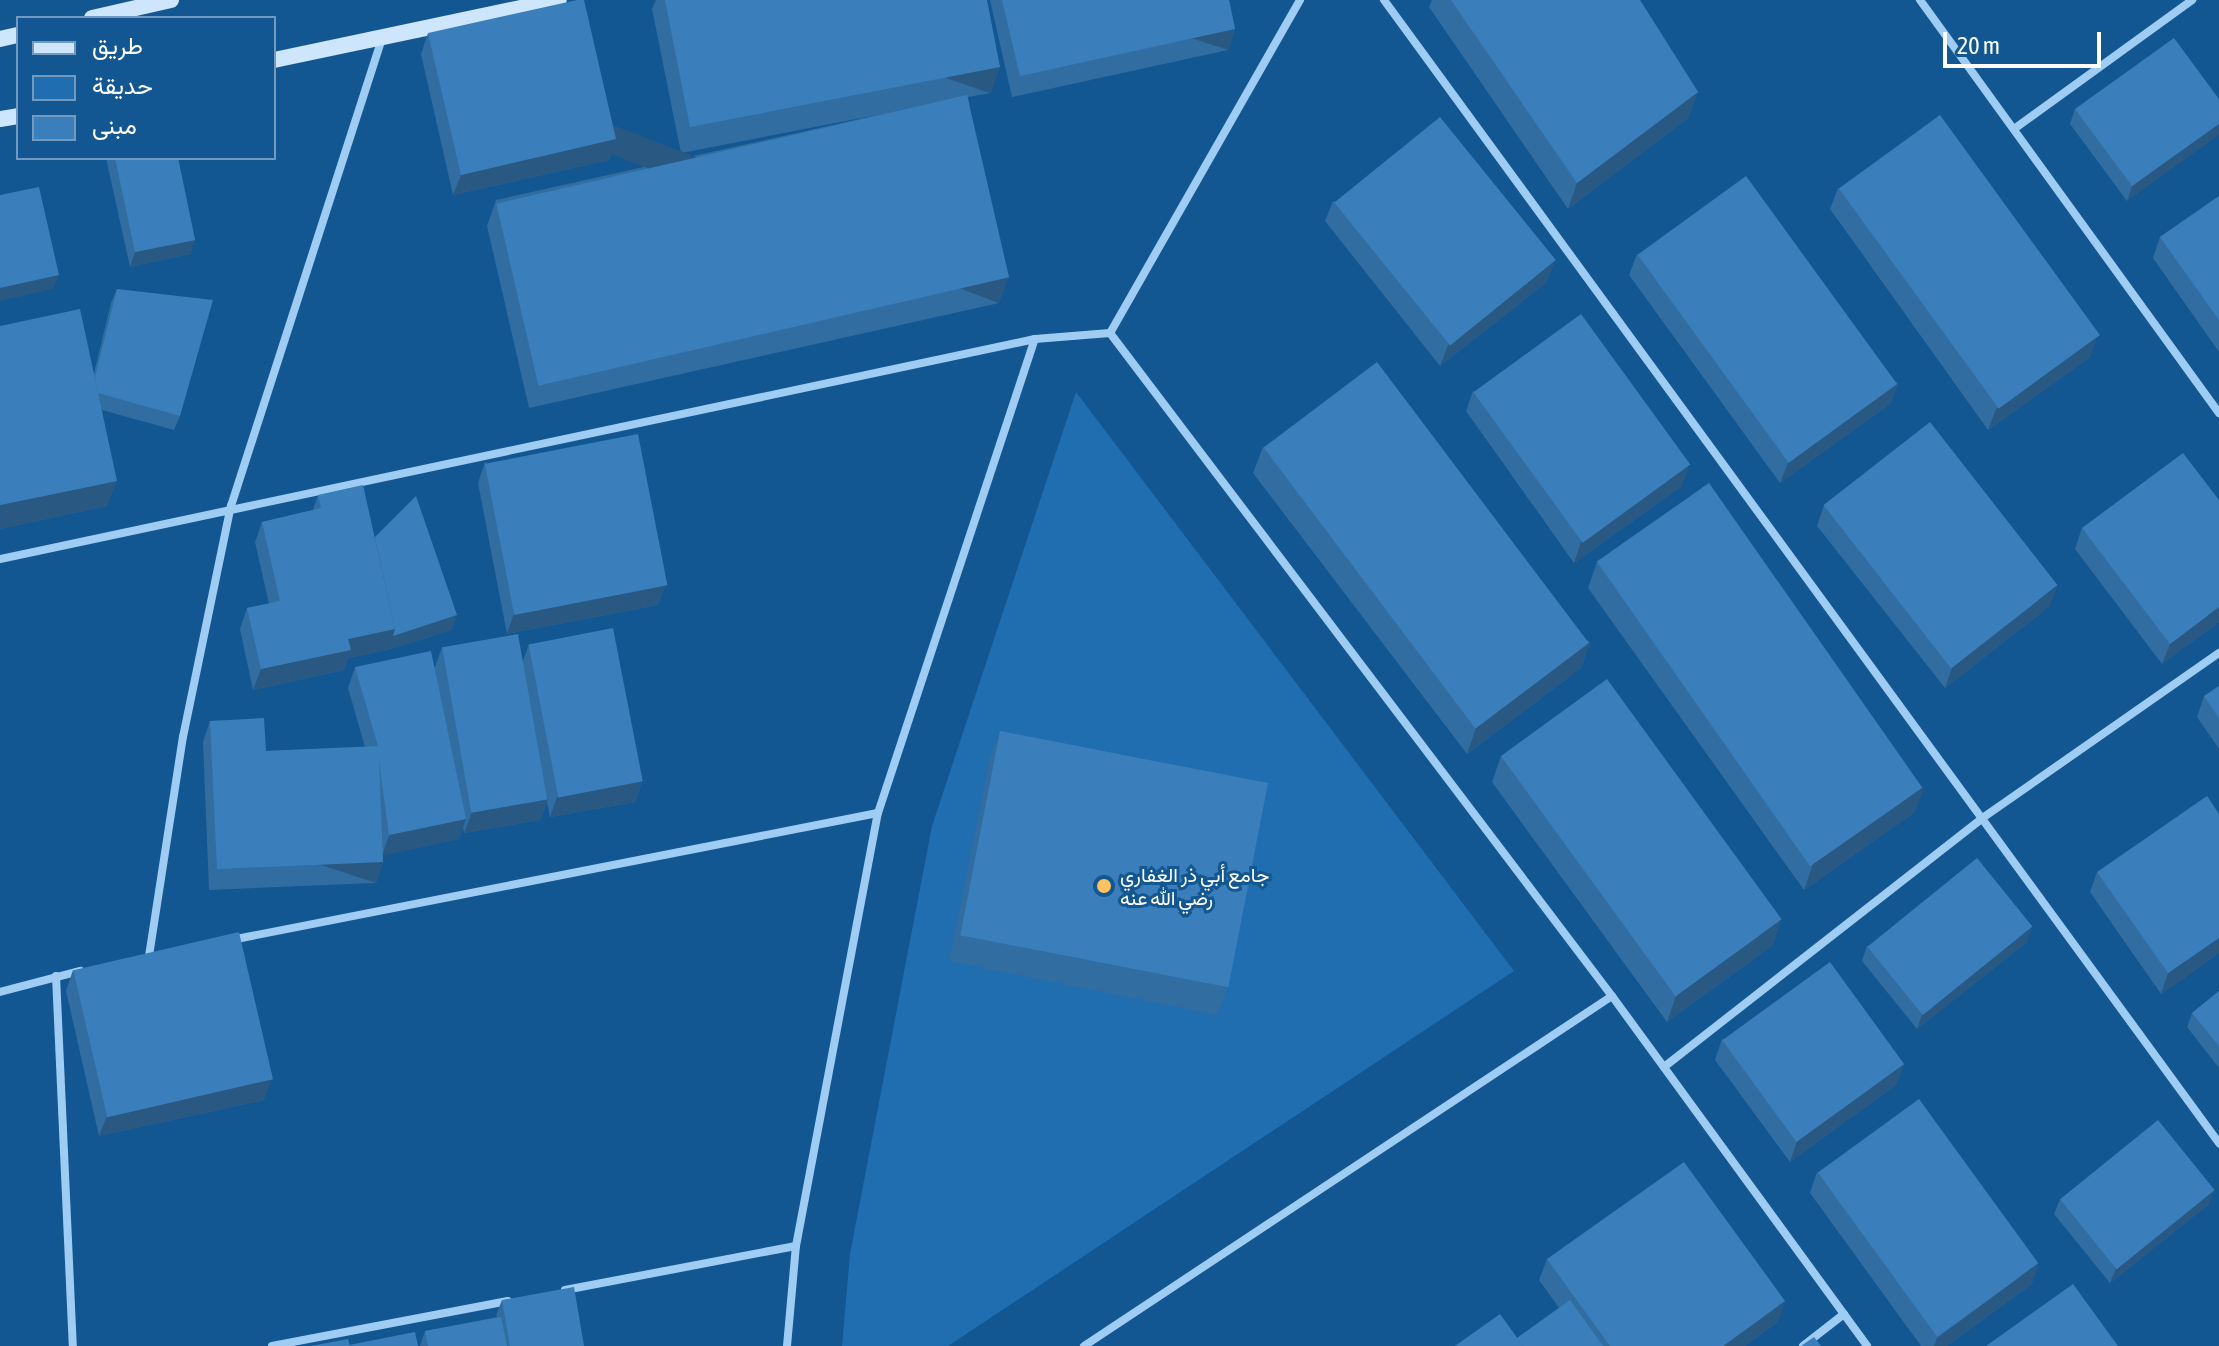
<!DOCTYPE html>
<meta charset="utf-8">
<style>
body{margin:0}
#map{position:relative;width:2219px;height:1346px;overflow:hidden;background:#125692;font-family:"Asap Condensed",Vazirmatn,sans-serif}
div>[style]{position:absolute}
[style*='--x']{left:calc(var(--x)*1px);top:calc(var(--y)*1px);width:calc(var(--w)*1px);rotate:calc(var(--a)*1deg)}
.green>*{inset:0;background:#206eb0}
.minor>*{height:8px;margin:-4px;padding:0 4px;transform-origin:4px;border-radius:4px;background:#9fccf2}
.secondary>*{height:16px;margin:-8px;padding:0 8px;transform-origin:8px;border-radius:8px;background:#cee6fc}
.wall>*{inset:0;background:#326da1}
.shaded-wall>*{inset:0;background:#295983;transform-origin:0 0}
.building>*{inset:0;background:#3a7fbb;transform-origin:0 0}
.dots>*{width:22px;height:22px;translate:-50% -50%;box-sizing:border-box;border:4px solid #125692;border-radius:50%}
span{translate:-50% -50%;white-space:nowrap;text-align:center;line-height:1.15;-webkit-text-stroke:6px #125692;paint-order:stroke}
.poi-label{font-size:20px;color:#fff}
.left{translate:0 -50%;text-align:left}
.legend{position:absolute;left:16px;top:16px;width:260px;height:144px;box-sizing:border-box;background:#125692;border:2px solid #719abe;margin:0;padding:10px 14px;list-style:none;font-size:24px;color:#fff}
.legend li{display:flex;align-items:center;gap:16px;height:40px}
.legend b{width:40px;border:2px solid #719abe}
.scale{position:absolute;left:1943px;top:32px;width:158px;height:36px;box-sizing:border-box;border:4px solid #fff;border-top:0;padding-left:10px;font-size:24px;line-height:28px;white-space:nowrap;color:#fff;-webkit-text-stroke:6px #125692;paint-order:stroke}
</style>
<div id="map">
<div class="green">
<i style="clip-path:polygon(1076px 392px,1514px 971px,948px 1346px,842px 1346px,850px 1254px,932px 826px)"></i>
</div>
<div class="minor">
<i style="--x:1300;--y:0;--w:383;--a:119.7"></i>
<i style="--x:1110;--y:333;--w:832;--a:52.87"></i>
<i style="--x:1612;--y:996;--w:433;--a:53.9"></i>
<i style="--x:1384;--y:0;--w:1416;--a:53.85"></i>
<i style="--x:1920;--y:0;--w:510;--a:54.1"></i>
<i style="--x:2014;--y:129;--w:220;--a:-35.9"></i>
<i style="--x:0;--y:559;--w:1058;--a:-12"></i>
<i style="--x:1035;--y:339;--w:75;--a:-4.6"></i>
<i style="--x:231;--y:940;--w:659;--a:-11.11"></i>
<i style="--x:149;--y:956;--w:222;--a:-81.2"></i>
<i style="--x:183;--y:737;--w:236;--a:-78.3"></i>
<i style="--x:231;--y:506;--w:492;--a:-72.1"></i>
<i style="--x:56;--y:976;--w:370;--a:87.4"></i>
<i style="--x:0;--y:992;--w:83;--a:-14.7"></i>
<i style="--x:1664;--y:1067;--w:402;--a:-38"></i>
<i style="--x:1981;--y:819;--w:290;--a:-34.9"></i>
<i style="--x:565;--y:1290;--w:235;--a:-10.8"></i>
<i style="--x:272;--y:1346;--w:240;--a:-10.8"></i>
<i style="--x:787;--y:1346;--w:100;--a:-84.9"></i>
<i style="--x:796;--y:1246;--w:441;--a:-79.3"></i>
<i style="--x:878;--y:813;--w:499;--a:-71.7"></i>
<i style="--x:1084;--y:1346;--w:633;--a:-33.54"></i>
<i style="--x:1803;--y:1346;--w:52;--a:-38"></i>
</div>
<div class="secondary">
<i style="--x:92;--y:18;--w:81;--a:-12.8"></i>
<i style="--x:0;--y:39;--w:18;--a:-13"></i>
<i style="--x:274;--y:60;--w:291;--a:-11.9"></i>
<i style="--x:0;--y:119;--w:18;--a:-9"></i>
</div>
<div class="wall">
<i style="clip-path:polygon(656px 0,987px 0,991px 93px,968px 97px,999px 303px,529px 408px,487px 226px,496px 200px,877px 115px,681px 153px,652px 9px)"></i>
<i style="clip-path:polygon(990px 0,1229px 0,1235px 29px,1228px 50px,1012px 97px)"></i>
<i style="clip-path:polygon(1432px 0,1640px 0,1698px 92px,1688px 118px,1568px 209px,1429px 7px)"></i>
<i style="clip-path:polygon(428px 33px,616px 139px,609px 160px,453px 195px,421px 54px)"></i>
<i style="clip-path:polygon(2219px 99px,2127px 201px,2070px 124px,2075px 109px)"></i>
<i style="clip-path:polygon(106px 158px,178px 158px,195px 240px,190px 254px,130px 267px)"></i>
<i style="clip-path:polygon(1838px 188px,2090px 357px,1988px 430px,1830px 209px)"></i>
<i style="clip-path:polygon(2219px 196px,2219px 352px,2153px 258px,2160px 237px)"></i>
<i style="clip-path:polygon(1333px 201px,1547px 282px,1440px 366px,1325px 221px)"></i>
<i style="clip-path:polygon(1637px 254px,1898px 383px,1890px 404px,1780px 483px,1629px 275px)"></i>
<i style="clip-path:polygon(117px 289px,180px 416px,174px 430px,102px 410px,107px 506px,0 529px,0 326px,94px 373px,111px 303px)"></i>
<i style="clip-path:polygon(1473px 391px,1682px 486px,1574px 563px,1466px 411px)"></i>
<i style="clip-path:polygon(1263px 447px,1590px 642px,1581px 668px,1467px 754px,1253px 473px)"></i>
<i style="clip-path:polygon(485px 462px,658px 605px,507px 634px,478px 483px)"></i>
<i style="clip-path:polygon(318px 495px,375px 537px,452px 630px,387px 650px,348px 658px,344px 670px,253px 690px,240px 629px,247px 608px,269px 604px,255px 542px,262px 522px,313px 510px)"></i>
<i style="clip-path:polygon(1824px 505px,2050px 606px,1945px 688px,1817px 526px)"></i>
<i style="clip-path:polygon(2082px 528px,2219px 622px,2162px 664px,2075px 549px)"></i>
<i style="clip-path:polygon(1597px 562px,1915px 812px,1804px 890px,1588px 588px)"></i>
<i style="clip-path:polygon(529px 644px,642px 781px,635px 802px,550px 817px,547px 802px,540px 820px,464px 833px,463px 827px,459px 839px,383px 855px,383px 862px,376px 883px,209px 890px,203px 742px,210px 721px,266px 751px,365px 747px,348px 688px,355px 667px,435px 667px,442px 647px,523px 661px)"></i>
<i style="clip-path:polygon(2219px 686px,2219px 749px,2197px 717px,2204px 696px)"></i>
<i style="clip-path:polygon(1000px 731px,1227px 989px,1217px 1015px,949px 961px,990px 757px)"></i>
<i style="clip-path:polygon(1501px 756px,1773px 945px,1667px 1022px,1492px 782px)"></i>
<i style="clip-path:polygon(2097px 872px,2219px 953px,2161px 994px,2090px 892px)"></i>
<i style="clip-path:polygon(2027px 942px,1917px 1029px,1862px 961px,1867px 946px)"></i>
<i style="clip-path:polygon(73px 970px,264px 1100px,99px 1136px,66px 991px)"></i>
<i style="clip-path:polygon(2219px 991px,2219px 1068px,2187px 1027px,2192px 1013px)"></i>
<i style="clip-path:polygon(1722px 1039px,1904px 1064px,1896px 1085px,1790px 1162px,1715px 1060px)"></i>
<i style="clip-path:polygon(1817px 1172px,2032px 1284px,1947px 1346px,1921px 1346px,1810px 1193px)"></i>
<i style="clip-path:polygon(2060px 1199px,2209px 1204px,2110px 1283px,2054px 1214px)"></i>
<i style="clip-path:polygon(1547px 1259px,1778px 1322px,1745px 1346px,1455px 1346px,1517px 1338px,1559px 1308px,1539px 1280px)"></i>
<i style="clip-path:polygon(502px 1300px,584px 1346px,420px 1346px,425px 1331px,497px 1317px,496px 1315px)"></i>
</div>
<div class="shaded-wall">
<i style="left:1235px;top:29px;width:22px;height:220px;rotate:108deg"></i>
<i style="left:1000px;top:67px;width:28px;height:316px;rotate:109deg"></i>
<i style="clip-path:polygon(1698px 92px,1688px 118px,1568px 209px,1577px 183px)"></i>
<i style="clip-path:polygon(2219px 124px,2219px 135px,2127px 201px,2132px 186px)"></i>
<i style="clip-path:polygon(616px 139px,609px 160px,453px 195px,461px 175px)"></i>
<i style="clip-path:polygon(195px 240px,190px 254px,130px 267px,135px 252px)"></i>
<i style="clip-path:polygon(1555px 261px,1547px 282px,1440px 366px,1448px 345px)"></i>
<i style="clip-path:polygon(59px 275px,53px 289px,0 301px,0 288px)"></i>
<i style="left:1009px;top:277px;width:28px;height:483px;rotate:111deg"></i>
<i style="clip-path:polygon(2098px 336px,2090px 357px,1988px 430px,1996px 409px)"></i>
<i style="clip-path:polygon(1898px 383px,1890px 404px,1780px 483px,1788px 463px)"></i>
<i style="clip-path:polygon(1690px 465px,1682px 486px,1574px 563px,1581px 542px)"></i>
<i style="clip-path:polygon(117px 481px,107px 506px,0 529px,0 505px)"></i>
<i style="clip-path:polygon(666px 585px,658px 605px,507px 634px,514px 613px)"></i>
<i style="clip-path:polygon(2058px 585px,2050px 606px,1945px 688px,1952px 668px)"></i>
<i style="clip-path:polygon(2219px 607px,2219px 622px,2162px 664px,2170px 644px)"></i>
<i style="clip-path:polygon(457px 615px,452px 630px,387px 650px,348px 658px,344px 670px,253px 690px,261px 669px,348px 639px)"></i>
<i style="clip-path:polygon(1590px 642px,1581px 668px,1467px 754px,1476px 728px)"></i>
<i style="clip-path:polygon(642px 781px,635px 802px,550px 817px,557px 797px)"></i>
<i style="clip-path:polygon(1925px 786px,1915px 812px,1804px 890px,1813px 864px)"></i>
<i style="clip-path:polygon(548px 799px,540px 820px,464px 833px,472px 812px)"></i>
<i style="clip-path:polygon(466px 819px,459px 839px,382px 856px,389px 835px)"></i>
<i style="left:383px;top:862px;width:22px;height:166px;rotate:108deg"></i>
<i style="clip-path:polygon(1782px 919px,1773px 945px,1667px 1022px,1676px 996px)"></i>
<i style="clip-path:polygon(2032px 927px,2027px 942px,1917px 1029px,1922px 1014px)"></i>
<i style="clip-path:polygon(2219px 938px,2219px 953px,2161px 994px,2168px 973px)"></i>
<i style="clip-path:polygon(1904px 1064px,1896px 1085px,1790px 1162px,1797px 1141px)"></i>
<i style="clip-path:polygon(272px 1079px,264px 1100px,99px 1136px,107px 1116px)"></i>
<i style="clip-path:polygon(2215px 1190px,2209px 1204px,2110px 1283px,2116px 1268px)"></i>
<i style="clip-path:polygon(2039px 1263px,2032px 1284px,1947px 1346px,1934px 1346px,1937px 1338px)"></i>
<i style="clip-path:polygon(1785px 1301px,1778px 1322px,1745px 1346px,1723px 1346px)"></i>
</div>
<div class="building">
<i style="clip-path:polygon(577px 0,584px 0,616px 139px,461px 175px,428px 33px)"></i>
<i style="clip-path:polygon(665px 0,987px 0,1000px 67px,690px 127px)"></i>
<i style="clip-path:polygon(1002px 0,1229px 0,1235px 29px,1020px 76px)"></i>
<i style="clip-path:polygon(1451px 0,1640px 0,1698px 92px,1577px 183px)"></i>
<i style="clip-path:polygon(2174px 38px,2219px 99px,2219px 124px,2132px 186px,2075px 109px)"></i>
<i style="left:967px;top:95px;width:187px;height:483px;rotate:77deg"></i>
<i style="left:1940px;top:115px;width:272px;height:125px;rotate:54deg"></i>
<i style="left:1440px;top:117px;width:184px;height:136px;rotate:51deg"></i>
<i style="clip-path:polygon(115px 158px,178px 158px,195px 240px,135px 252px)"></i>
<i style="left:1746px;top:176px;width:257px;height:134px;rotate:54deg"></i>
<i style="clip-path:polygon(39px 187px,59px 275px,0 288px,0 195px)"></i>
<i style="clip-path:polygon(2219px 196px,2219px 320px,2160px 237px)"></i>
<i style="clip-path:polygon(117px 289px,213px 300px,180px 416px,98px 393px,95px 377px)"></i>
<i style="clip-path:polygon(80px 309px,117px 481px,0 505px,0 326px)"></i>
<i style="left:1581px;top:314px;width:186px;height:133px;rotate:54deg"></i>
<i style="left:1377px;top:362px;width:352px;height:142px;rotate:53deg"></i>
<i style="left:1930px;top:422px;width:207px;height:135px;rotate:52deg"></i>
<i style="left:638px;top:434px;width:154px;height:156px;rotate:79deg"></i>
<i style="clip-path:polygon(2183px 453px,2219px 500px,2219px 607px,2170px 644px,2082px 528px)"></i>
<i style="left:1709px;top:483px;width:372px;height:137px;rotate:55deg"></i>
<i style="clip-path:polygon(363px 485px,395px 629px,348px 639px,351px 650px,261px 669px,247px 608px,280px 601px,262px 522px,321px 508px,318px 495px)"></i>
<i style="clip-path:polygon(416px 496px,457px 615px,393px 636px,395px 629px,375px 537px)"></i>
<i style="left:613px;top:628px;width:156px;height:86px;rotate:79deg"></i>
<i style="left:518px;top:634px;width:168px;height:77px;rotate:80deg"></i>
<i style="clip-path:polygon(431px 651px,466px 819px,389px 835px,379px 761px,383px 862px,217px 869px,210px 721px,264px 718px,266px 751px,378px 746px,355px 667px)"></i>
<i style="left:1607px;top:679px;width:297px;height:131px;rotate:54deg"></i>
<i style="clip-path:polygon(2219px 686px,2219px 718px,2204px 696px)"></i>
<i style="left:1000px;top:731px;width:273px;height:208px;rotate:11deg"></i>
<i style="clip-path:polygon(2207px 796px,2219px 814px,2219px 938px,2168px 973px,2097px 872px)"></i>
<i style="left:1977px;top:858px;width:88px;height:141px;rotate:51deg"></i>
<i style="left:239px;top:932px;width:151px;height:170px;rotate:77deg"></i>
<i style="left:1830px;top:962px;width:126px;height:133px;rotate:54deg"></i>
<i style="clip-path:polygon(2219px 991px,2219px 1046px,2192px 1013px)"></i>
<i style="left:1919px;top:1099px;width:203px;height:125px;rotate:54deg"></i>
<i style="left:2158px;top:1120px;width:90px;height:126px;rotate:51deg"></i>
<i style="clip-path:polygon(1684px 1162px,1785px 1301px,1723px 1346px,1610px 1346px,1547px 1259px)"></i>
<i style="clip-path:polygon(2073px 1284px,2118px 1346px,1986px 1346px)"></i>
<i style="clip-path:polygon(574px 1287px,584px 1346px,510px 1346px,502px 1300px)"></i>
<i style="clip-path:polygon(1570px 1300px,1603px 1346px,1523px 1346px,1517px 1338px)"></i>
<i style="clip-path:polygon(1500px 1314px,1523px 1346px,1455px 1346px)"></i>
<i style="clip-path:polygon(501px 1317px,507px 1346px,428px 1346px,425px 1331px)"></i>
<i style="clip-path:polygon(415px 1332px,418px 1346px,350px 1346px,349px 1345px)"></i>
<i style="clip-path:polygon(1814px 1337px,1821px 1346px,1801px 1346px)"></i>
<i style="clip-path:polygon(348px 1339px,350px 1346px,311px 1346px)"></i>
</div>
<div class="dots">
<i style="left:1104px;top:886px;background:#ffc260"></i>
</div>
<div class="poi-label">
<span class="left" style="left:1120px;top:886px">جامع أبي ذر الغفاري<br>رضي الله عنه</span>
</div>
<ul class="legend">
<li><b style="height:10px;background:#cee6fc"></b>طريق</li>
<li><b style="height:22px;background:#206eb0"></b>حديقة</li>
<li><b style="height:22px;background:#3a7fbb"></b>مبنى</li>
</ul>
<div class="scale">20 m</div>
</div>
